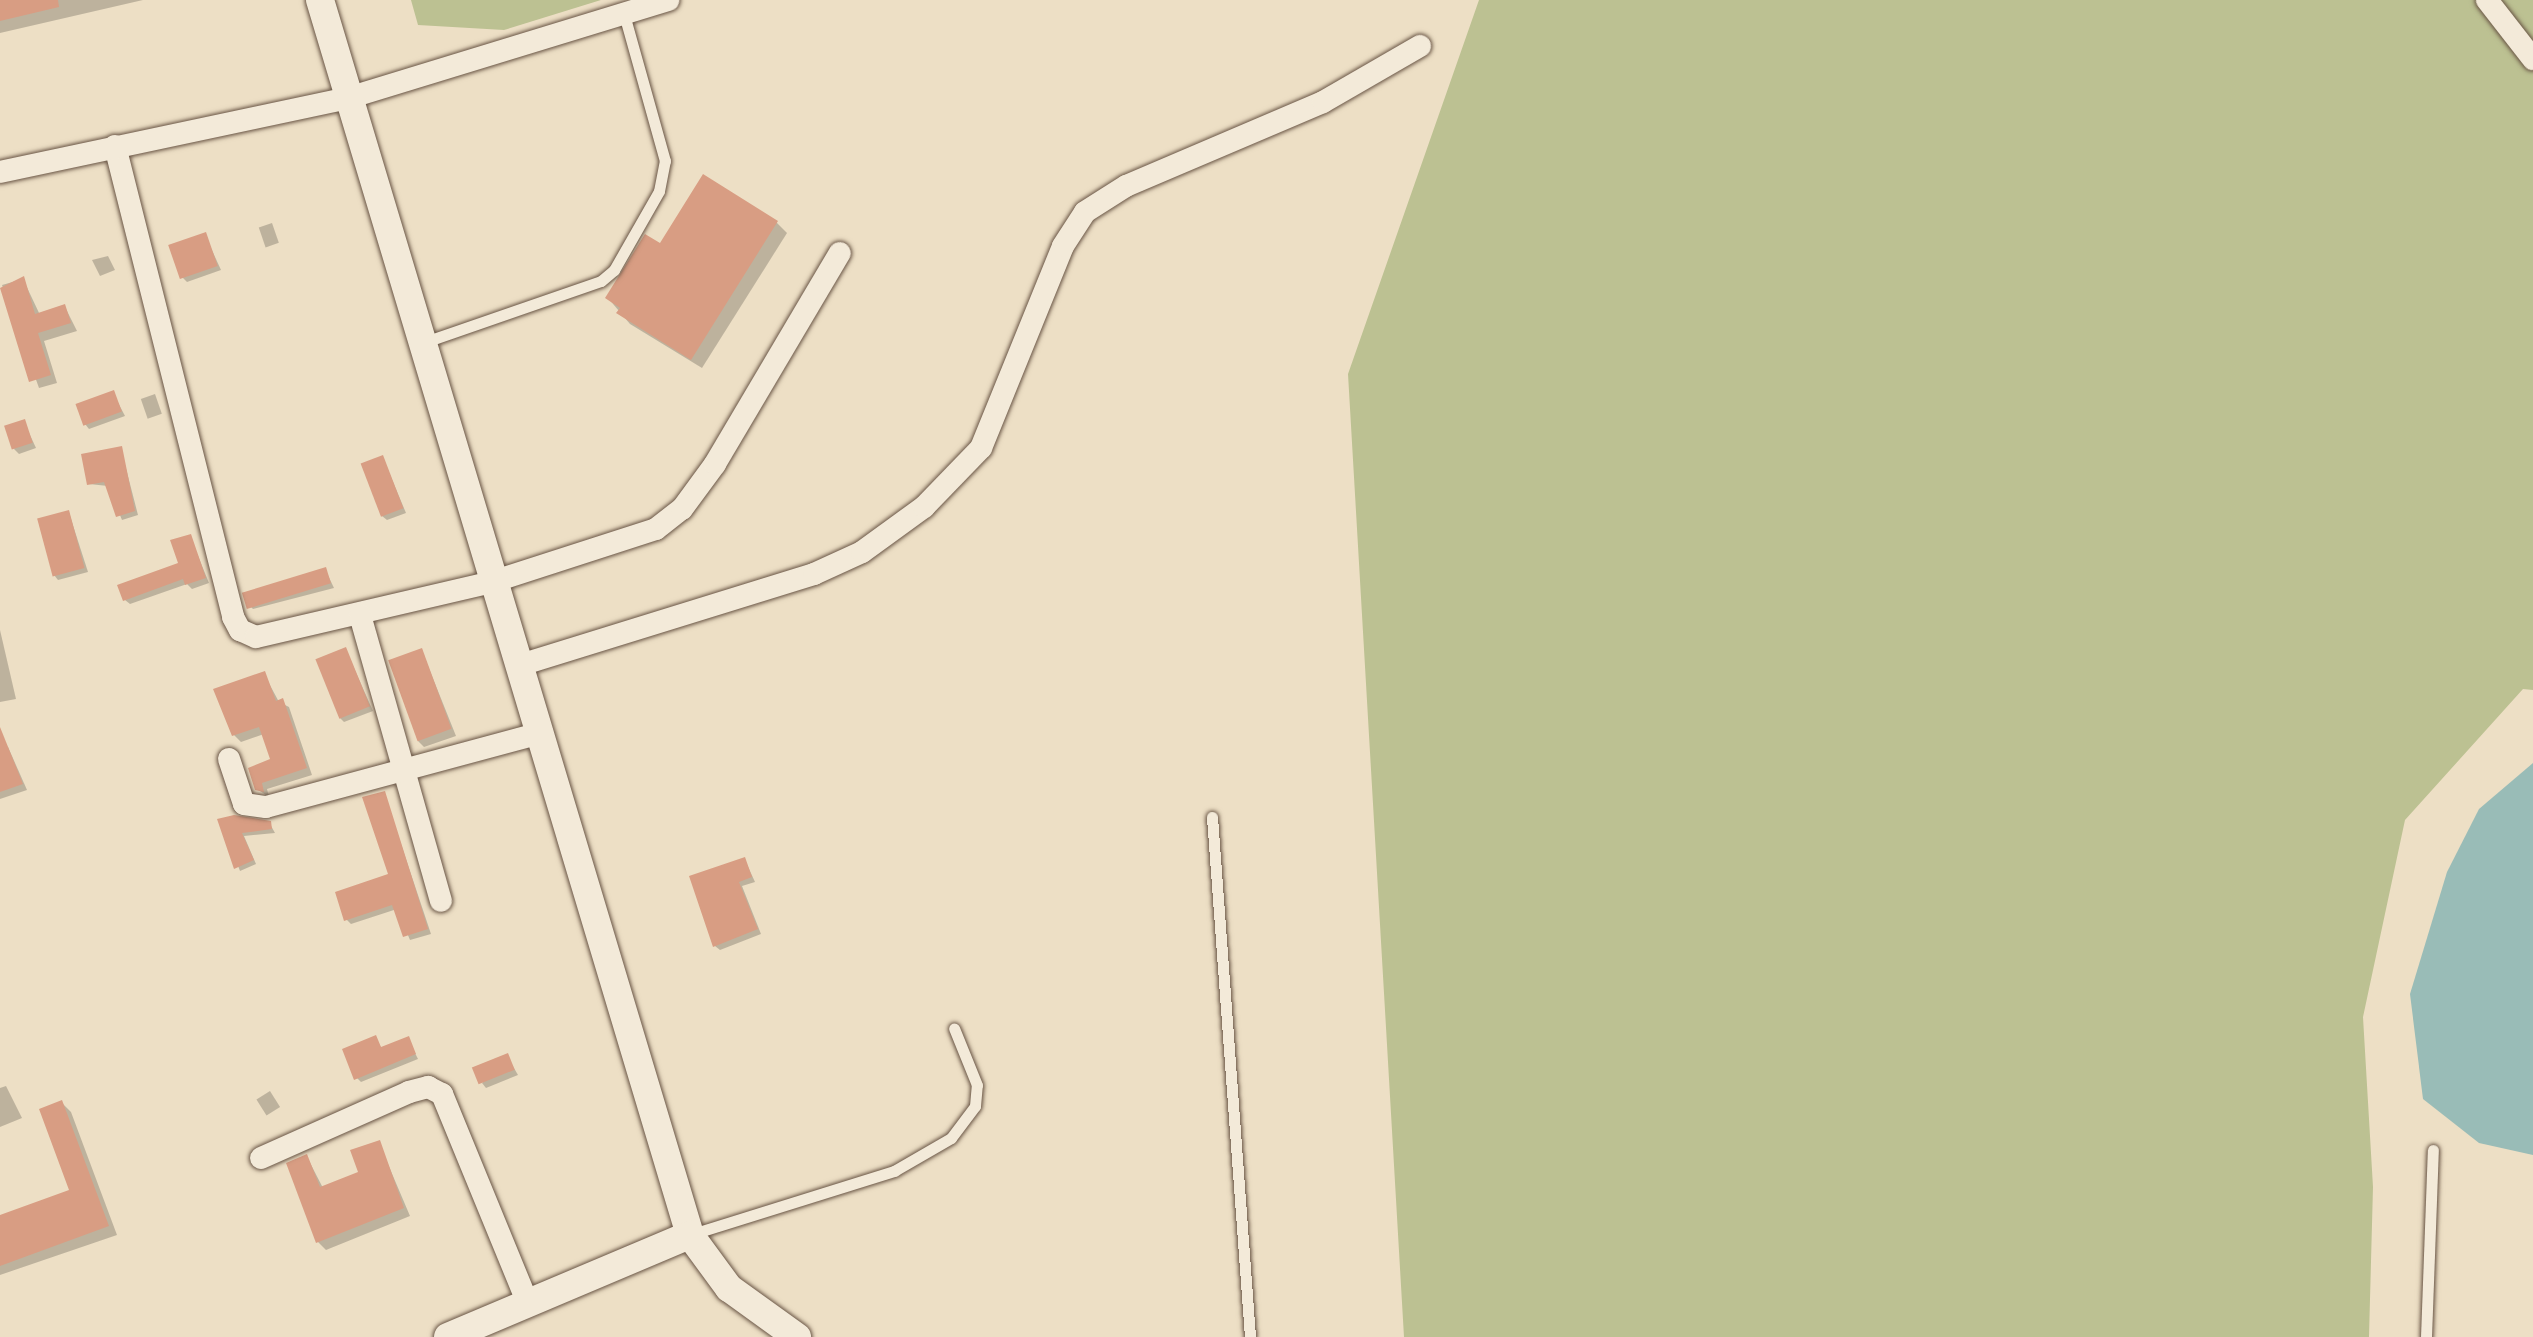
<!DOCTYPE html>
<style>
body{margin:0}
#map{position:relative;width:2533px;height:1337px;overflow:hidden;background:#eddfc5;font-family:"IM FELL Great Primer",serif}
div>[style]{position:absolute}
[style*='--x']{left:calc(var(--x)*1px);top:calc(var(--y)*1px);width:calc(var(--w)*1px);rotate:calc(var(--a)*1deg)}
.green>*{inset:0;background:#bcc192}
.water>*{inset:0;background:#99bcb7}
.shadow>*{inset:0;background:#0003;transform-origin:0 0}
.building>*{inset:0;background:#d89d83;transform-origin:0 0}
.roads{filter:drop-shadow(0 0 2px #685444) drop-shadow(0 0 2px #685444)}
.service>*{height:11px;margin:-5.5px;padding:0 5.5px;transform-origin:5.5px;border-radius:5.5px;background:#f3ead9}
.minor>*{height:22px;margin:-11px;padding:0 11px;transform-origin:11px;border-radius:11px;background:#f3ead9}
.tertiary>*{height:28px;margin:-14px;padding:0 14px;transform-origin:14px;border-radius:14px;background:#f3ead9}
span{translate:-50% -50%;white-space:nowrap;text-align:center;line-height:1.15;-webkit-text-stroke:8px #f3ead9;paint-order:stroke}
</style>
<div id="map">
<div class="green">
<i style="clip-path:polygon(411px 0,601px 0,504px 30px,418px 25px)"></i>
<i style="clip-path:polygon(1479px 0,2533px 0,2533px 690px,2523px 689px,2405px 820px,2363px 1017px,2373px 1187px,2369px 1337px,1404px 1337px,1348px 374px)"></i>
</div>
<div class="water">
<i style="clip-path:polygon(2533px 763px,2533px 1155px,2479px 1143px,2423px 1099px,2410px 994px,2447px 872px,2479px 809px)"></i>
</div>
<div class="shadow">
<i style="clip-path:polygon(0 0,143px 0,0 33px)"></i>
<i style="clip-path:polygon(776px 222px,787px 233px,702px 368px,630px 324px,608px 298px,661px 246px)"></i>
<i style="left:272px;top:223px;width:21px;height:14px;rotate:71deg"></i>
<i style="clip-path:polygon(205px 235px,221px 270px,187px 282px,182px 277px)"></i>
<i style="clip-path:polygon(108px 256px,115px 270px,100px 276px,92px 260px)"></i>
<i style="clip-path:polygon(23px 279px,40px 315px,65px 307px,77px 331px,44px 341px,57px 383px,39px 388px,2px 285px)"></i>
<i style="clip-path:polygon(113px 393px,125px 416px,89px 429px,85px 424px)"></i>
<i style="left:155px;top:394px;width:21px;height:15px;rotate:71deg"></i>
<i style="clip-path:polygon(24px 422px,36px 448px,19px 454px,14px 449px)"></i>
<i style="clip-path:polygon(121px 449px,138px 515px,122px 520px,108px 486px,89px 484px)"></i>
<i style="clip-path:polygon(383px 458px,406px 513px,387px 520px,382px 516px)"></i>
<i style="clip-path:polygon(69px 513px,88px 572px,58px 580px,54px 575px)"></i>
<i style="clip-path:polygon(190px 536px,209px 583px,192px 589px,187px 584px,130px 604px,125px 600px,181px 564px)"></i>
<i style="clip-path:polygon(325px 569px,334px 588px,253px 609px,248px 604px)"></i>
<i style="clip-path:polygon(0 630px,16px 699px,0 702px)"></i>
<i style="clip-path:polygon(346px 650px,373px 711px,344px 722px,339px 717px)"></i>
<i style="clip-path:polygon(422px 651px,456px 736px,424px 747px,418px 741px)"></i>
<i style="clip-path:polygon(264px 674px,279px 702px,289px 707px,312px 775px,267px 789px,269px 797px,257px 789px,273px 760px,264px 734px,241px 742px,234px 735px)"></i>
<i style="clip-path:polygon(8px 747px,27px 790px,0 799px,0 750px)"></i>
<i style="clip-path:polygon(384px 793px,431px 934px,410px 940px,397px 909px,351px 924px,346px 919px,392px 876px)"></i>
<i style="clip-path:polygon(221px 822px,270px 824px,275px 833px,244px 836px,256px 864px,240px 871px)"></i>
<i style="clip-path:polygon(745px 860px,755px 882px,742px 886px,761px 934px,720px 950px,715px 946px)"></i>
<i style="clip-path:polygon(375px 1038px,382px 1049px,408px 1039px,418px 1059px,361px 1082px,357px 1078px)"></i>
<i style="clip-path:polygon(507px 1056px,518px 1075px,486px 1088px,482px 1083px)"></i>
<i style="clip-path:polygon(6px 1086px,22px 1118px,0 1127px,0 1088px)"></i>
<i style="left:270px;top:1091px;width:19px;height:16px;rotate:58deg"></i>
<i style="clip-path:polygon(62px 1103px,71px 1112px,117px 1235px,0 1275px,0 1218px,73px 1191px)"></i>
<i style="clip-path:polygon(379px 1143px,410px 1216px,326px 1250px,318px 1242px,307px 1157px,323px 1188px,361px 1173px)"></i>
</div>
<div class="building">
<i style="clip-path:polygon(0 0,58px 0,59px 7px,0 21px)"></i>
<i style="clip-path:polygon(703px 174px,778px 221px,691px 360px,616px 313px,620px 308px,605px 298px,645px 234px,660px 243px)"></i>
<i style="left:206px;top:232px;width:36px;height:40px;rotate:71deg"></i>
<i style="clip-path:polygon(24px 276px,35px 314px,65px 304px,71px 323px,38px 333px,51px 375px,29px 382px,0 288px)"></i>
<i style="left:114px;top:390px;width:23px;height:41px;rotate:70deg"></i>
<i style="left:25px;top:419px;width:25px;height:22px;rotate:72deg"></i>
<i style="clip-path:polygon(122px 446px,135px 511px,116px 517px,104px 482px,87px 485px,81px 454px)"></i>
<i style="left:383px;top:455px;width:57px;height:24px;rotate:69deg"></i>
<i style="left:69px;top:510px;width:60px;height:33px;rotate:75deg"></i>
<i style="clip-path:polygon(191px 534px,206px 578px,185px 585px,183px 579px,123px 601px,117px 585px,178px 563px,170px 540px)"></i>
<i style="left:326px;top:567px;width:17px;height:88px;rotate:73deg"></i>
<i style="left:346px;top:647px;width:64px;height:33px;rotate:68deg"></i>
<i style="left:422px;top:648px;width:86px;height:36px;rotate:70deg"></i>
<i style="clip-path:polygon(265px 671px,276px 701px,283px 698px,307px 768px,262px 783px,264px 792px,255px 790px,248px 768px,270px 759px,259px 727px,232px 736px,213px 689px)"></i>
<i style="clip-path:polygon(0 727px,23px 784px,0 792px)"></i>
<i style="clip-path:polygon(385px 791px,428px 929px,403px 937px,392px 905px,344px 921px,335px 892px,388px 874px,362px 797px)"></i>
<i style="clip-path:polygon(234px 815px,271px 821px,272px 829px,242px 833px,254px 860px,234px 869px,217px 819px)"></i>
<i style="clip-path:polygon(745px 857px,752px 877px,739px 882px,758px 929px,713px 947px,689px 876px)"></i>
<i style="clip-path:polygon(376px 1035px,381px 1047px,409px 1036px,416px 1054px,354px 1080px,342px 1049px)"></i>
<i style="left:508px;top:1053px;width:18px;height:39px;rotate:68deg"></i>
<i style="clip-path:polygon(62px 1100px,109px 1226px,0 1266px,0 1215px,69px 1190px,39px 1109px)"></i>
<i style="clip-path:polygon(380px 1140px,404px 1208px,316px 1243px,286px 1163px,307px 1154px,320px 1187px,358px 1172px,350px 1150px)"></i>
</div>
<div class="roads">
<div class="service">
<i style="--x:422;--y:343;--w:189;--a:-19.1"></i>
<i style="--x:601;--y:281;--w:17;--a:-40"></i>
<i style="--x:614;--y:270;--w:91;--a:-60.3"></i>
<i style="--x:659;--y:191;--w:31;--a:-79"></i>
<i style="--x:665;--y:161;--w:153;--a:-105.6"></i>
<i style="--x:1212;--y:817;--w:521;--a:85.82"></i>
<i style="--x:692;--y:1234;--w:212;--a:-17.3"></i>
<i style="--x:894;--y:1171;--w:66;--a:-30.1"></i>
<i style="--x:951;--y:1138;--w:40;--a:-53"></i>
<i style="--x:975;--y:1106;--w:21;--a:-85"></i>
<i style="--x:977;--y:1085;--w:61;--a:-112"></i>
<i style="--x:2426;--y:1337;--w:187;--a:-87.9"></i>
</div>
<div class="minor">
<i style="--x:2487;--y:0;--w:75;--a:52.1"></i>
<i style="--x:115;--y:146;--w:486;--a:75.9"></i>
<i style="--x:233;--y:617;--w:15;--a:62"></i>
<i style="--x:240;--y:630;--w:17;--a:24"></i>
<i style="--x:256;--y:637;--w:242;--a:-13.1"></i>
<i style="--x:492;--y:582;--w:172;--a:-17.9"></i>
<i style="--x:656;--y:529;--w:33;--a:-38"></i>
<i style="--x:682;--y:509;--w:56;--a:-53.7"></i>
<i style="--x:715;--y:464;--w:245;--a:-59.4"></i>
<i style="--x:0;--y:172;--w:356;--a:-12"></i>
<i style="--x:348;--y:98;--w:335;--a:-17"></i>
<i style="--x:360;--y:615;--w:297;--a:74.2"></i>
<i style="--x:517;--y:666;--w:311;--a:-17.2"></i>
<i style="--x:814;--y:574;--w:53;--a:-24.6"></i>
<i style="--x:862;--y:552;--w:77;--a:-36"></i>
<i style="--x:924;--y:507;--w:82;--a:-46"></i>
<i style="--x:981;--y:448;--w:218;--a:-67.9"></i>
<i style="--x:1063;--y:246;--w:40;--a:-57.1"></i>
<i style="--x:1085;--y:212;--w:49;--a:-32.4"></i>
<i style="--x:1126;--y:186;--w:214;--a:-23.1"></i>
<i style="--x:1323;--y:102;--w:112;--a:-30"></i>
<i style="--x:229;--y:759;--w:47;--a:71.6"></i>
<i style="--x:244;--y:804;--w:22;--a:8"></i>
<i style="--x:266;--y:807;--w:281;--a:-15.1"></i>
<i style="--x:261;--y:1158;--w:162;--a:-24"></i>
<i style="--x:409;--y:1092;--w:20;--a:-15"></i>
<i style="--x:428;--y:1087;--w:16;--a:27"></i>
<i style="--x:442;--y:1094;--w:227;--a:67.7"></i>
</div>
<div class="tertiary">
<i style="--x:320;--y:0;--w:1289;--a:73.32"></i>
<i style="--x:690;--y:1235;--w:66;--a:53.7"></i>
<i style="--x:729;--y:1288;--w:84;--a:35.8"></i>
<i style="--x:448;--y:1337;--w:263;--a:-22.9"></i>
</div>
</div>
</div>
